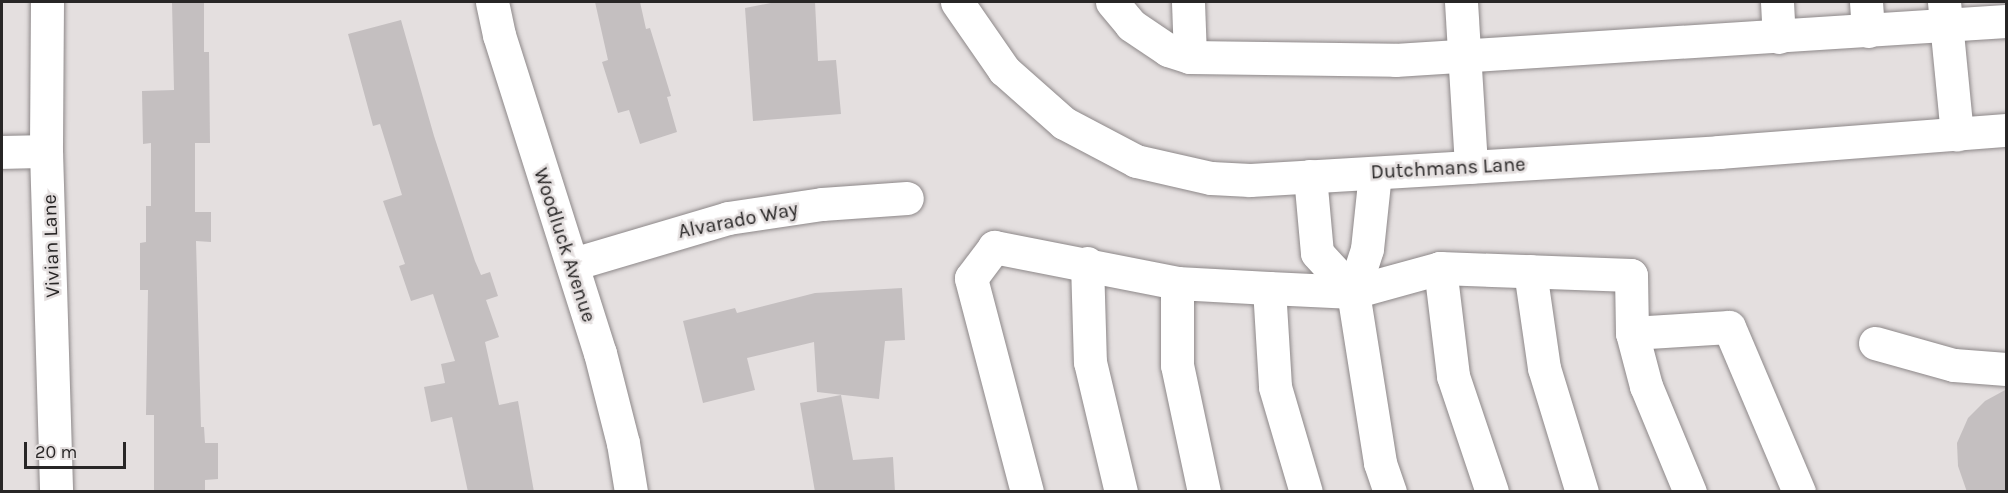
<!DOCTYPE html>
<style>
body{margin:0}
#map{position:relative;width:2008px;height:493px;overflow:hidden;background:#e4dfdf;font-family:Karla,sans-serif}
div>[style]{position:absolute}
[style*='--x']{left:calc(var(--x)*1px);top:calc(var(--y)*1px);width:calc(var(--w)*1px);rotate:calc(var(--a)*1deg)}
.building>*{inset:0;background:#c4bfc0}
.roads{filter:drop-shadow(0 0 2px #8d8889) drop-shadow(0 0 2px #8d8889)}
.minor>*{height:33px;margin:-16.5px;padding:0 16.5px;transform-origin:16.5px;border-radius:16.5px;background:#fff}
span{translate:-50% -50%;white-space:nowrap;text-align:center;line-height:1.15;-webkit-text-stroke:5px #e4dfdf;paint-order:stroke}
.street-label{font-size:20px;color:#282626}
.frame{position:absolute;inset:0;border:3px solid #282626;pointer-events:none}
.scale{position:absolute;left:24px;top:442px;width:102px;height:27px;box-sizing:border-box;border:3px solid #282626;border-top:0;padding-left:8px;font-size:18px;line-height:21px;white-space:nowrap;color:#282626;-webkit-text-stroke:4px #e4dfdf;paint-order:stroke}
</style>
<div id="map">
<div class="building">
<i style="clip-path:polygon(172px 2px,204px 2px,204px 52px,209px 52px,210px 143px,195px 143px,195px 212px,211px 212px,211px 242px,196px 241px,201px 427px,204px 427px,205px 443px,218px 443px,218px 479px,205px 480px,205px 492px,154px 492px,154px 415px,146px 415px,148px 290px,140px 290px,140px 243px,146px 242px,146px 206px,151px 206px,151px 143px,143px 144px,142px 91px,174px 90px)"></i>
<i style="clip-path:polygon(595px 2px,640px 2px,646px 29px,650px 28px,671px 96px,667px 97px,677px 132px,640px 144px,629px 110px,618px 113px,602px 62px,608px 60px)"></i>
<i style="clip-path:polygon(776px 2px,815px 2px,818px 61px,836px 60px,841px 114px,753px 121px,745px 8px)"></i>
<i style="clip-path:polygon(401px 20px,434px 136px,475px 261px,481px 275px,490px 272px,498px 296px,486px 300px,499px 337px,485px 342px,499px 405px,518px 401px,534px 492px,468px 492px,452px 417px,431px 422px,424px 387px,445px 383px,441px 364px,455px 361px,433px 294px,411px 301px,399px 266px,405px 264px,383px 201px,402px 195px,380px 124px,373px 126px,348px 34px)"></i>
<i style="clip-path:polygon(902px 288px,905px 340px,885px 341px,879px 399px,817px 392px,814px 342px,747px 358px,755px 390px,703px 403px,683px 321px,735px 308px,737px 313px,815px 293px)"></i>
<i style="clip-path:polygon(2007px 389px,2007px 492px,1967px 492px,1958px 466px,1957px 443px,1968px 418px,1985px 401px)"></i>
<i style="clip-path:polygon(841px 395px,853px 460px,893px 457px,895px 492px,815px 492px,800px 403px)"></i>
</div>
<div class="roads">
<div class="minor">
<i style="--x:47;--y:2;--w:149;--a:90.4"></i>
<i style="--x:46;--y:151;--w:341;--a:88.3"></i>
<i style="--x:492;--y:2;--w:34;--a:78"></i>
<i style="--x:499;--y:35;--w:334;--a:72.4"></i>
<i style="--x:600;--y:353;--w:93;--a:75.7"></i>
<i style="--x:623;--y:443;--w:50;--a:80.7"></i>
<i style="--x:957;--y:2;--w:83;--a:55.3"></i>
<i style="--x:1004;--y:70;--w:80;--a:41.5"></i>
<i style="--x:1064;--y:123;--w:81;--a:27.8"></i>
<i style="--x:1136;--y:161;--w:77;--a:12.8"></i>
<i style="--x:1211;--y:178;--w:39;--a:3"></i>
<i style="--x:1250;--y:180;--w:470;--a:-3.4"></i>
<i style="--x:1719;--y:152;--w:288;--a:-4.4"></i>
<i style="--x:1112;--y:2;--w:30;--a:50"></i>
<i style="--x:1131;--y:25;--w:45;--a:34"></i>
<i style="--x:1168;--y:50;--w:23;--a:18"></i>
<i style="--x:1190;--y:57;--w:205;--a:0.8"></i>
<i style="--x:1395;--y:60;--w:612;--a:-3.65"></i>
<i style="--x:1188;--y:2;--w:55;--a:87.9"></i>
<i style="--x:1461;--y:2;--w:165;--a:86.5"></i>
<i style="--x:1777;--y:2;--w:35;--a:87"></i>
<i style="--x:1866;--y:2;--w:29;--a:86"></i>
<i style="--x:1944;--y:2;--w:133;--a:84.4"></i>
<i style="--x:2;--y:152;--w:44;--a:-1.3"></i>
<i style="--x:1375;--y:173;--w:76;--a:96"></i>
<i style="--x:1367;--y:249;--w:45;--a:108"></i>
<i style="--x:1353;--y:292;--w:173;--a:81"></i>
<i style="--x:1380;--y:463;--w:31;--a:71"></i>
<i style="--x:1310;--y:176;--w:77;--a:84.8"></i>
<i style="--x:1317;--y:253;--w:53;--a:47.3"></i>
<i style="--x:1087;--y:263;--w:99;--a:88.3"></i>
<i style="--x:1090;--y:362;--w:134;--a:76.6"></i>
<i style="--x:573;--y:264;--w:162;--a:-16.5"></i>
<i style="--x:728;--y:218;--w:95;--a:-8.5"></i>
<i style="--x:822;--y:204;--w:85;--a:-4"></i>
<i style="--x:1440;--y:268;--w:109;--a:83.1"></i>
<i style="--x:1453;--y:376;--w:122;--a:71.4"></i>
<i style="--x:1530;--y:271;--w:98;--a:81.8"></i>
<i style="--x:1544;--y:368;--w:130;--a:73"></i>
<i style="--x:1177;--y:283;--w:82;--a:90"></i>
<i style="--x:1177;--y:365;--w:130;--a:78"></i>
<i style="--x:1269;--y:288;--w:99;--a:86.5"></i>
<i style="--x:1275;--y:387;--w:109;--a:73.6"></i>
<i style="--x:1632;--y:333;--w:55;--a:75.2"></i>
<i style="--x:1646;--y:386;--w:115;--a:67.5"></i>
<i style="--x:1875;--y:343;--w:82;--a:15.6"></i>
<i style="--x:1954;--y:365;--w:52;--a:4.4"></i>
<i style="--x:1027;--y:492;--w:221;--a:-104.7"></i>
<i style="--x:971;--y:278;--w:39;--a:-53"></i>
<i style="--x:994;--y:247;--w:187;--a:11.1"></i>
<i style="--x:1177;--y:283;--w:92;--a:3.1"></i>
<i style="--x:1269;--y:288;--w:84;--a:2.7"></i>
<i style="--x:1353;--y:292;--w:90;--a:-15.4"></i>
<i style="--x:1440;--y:268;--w:191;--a:2.1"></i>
<i style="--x:1631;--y:275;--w:58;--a:89"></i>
<i style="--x:1632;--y:333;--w:97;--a:-3.5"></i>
<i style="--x:1729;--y:327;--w:179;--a:67"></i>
</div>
</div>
<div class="street-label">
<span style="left:1448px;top:168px;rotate:-3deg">Dutchmans Lane</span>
<span style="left:738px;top:220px;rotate:-11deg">Alvarado Way</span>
<span style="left:565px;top:245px;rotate:72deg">Woodluck Avenue</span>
<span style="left:51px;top:246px;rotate:-92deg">Vivian Lane</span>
</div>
<div class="frame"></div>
<div class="scale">20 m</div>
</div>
